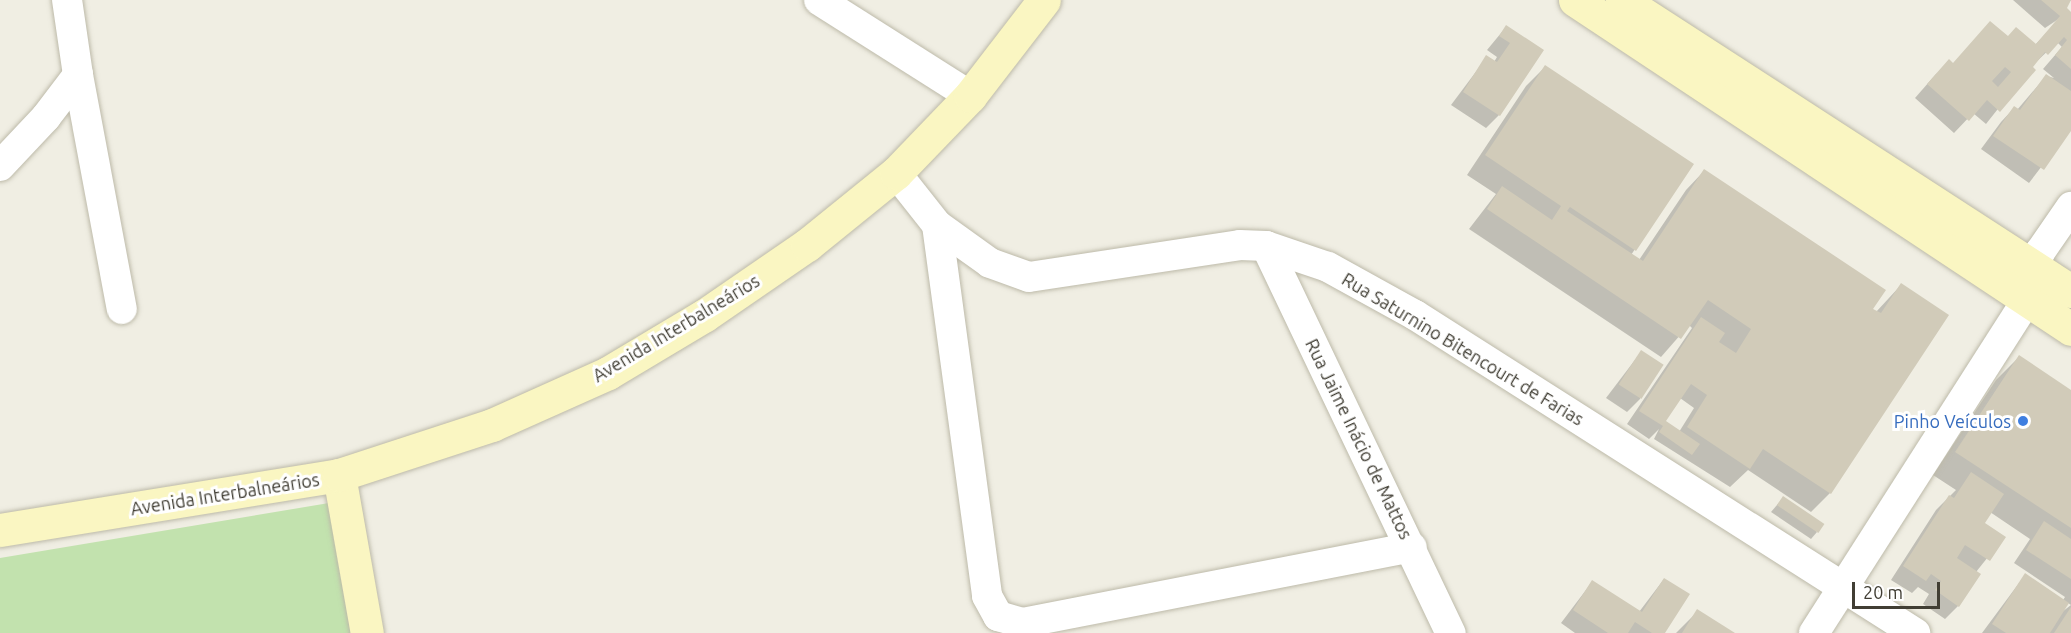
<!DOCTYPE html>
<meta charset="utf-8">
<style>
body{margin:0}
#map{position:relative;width:2071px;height:633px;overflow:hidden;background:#f0eee3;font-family:Ubuntu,sans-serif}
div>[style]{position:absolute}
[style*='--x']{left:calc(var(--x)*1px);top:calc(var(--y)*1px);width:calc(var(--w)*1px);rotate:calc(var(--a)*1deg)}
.green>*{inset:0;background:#c2e2ae}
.shadow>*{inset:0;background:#0003}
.building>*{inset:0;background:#d1cbb9;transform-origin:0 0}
.roads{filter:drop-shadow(0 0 2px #bdbaa9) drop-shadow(0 0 2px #bdbaa9)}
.street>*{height:30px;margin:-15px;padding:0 15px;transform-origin:15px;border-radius:15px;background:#fff}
.secondary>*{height:33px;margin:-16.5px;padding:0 16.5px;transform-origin:16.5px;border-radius:16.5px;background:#faf6c2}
.dots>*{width:16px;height:16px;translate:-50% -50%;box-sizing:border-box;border:3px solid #fff;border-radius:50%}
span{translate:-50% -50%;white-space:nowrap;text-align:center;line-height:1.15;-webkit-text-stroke:6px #fff;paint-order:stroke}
.street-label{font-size:18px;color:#413e34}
.shop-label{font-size:18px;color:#366cbe}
.right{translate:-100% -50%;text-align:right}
.scale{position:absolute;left:1852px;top:582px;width:88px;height:27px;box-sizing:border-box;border:3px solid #413e34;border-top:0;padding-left:8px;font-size:18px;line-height:21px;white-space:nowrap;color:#413e34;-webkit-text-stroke:4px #fff;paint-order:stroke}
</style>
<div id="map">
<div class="green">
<i style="clip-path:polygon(335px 502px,353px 633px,0 633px,0 558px)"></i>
</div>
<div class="shadow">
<i style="clip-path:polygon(2013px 0,2071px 0,2059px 15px,2071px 14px,2071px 128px,2029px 183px,1981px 149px,2001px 122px,2014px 108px,2017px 110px,2046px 76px,2054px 78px,2043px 69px,2062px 47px,2057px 42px,2031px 67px,1986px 124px,1973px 113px,1954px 133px,1915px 98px,1936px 74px,2007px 38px,2035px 45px,2060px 18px,2045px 28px)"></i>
<i style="clip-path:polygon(1506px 27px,1542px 50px,1499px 115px,1486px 128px,1451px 105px,1487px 57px,1494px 62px,1497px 57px,1487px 50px)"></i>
<i style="clip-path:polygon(evenodd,1545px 67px,1692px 165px,1631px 255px,1639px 260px,1686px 190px,1704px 171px,1876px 312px,1901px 285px,1830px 493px,1811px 512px,1748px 470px,1730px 487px,1654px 439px,1659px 429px,1649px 439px,1627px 424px,1692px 328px,1689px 325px,1661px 357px,1469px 229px,1496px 194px,1467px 175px,1526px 86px,1545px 67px,1680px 398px,1694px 408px,1679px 432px,1664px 422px,1680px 398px)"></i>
<i style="clip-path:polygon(1641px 352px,1640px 399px,1627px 412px,1606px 398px)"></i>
<i style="clip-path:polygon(2019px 357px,2071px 392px,2071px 605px,2068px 603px,2062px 612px,2071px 605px,2071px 633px,1982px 633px,2025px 575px,2063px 600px,2065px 597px,2014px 563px,2030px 539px,1990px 512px,1983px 523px,2004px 537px,1976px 572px,1958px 606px,1945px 619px,1923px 604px,1929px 594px,1918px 587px,1912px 593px,1891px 580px,1936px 510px,1956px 490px,1933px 475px,1996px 380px)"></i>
<i style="clip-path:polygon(1783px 498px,1817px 532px,1811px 539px,1771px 512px)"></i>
<i style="clip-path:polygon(1664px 579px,1663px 633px,1575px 633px,1561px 623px,1592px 582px,1639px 612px)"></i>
<i style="clip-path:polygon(1698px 611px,1732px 633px,1676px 633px)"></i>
</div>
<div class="building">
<i style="clip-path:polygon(evenodd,2041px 0,2071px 0,2067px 8px,2071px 12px,2071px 69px,2055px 55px,2067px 40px,2064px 37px,2048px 55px,2045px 52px,2033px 67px,2036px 70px,2000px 112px,1987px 100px,1969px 121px,1927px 84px,1949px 59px,1953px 63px,1990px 21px,2008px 36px,2016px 27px,2036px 44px,2060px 16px,2041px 0,2005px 67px,2011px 72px,1998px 87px,1992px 81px,2005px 67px)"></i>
<i style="clip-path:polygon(1506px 25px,1544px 50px,1500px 116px,1463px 92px,1486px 55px,1497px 62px,1510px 43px,1499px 36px)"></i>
<i style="clip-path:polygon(1545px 65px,1694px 164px,1636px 251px,1570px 207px,1567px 211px,1643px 261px,1704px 169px,1886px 290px,1873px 309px,1881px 313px,1901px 283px,1949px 315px,1831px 494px,1763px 449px,1750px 469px,1687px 427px,1707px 395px,1691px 384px,1666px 421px,1700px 444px,1692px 455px,1659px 432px,1663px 426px,1639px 411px,1701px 317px,1725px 333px,1719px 342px,1736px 353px,1751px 329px,1708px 300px,1681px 339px,1487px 209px,1502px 186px,1552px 220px,1561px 206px,1485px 155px)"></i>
<i style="clip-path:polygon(2046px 74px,2071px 91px,2071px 131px,2044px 170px,1993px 136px,2014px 106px,2020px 110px)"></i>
<i style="left:1641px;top:350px;width:27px;height:41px;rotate:33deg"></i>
<i style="clip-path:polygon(2019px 355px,2071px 390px,2071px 528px,1955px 452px)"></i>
<i style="clip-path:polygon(1971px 472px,2004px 494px,1985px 523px,2006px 537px,1990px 561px,1965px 545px,1957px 558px,1981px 574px,1959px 607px,1935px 590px,1941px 581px,1931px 574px,1926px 581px,1903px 566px,1949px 495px,1954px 498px)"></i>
<i style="left:1783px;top:496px;width:50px;height:11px;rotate:34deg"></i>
<i style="clip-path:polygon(2044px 521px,2071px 539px,2071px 579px,2026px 550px)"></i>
<i style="clip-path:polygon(2025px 573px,2069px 603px,2050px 633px,2006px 633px,1992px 624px)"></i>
<i style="clip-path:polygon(1664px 578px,1690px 594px,1665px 633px,1652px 633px,1635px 622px,1628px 633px,1608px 633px,1573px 610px,1592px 580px,1642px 612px)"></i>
<i style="clip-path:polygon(2071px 607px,2071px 633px,2054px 633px)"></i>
<i style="clip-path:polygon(1697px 609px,1735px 633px,1682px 633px)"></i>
</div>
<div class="roads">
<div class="street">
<i style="--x:819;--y:0;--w:179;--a:32.4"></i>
<i style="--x:78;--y:75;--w:238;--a:79.4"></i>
<i style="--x:0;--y:166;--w:67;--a:-46.8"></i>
<i style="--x:46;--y:117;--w:53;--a:-52.7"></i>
<i style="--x:78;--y:75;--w:76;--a:-98.3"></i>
<i style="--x:896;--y:173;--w:66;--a:51.7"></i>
<i style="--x:937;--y:225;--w:374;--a:82.3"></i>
<i style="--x:987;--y:596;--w:23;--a:61"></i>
<i style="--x:998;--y:616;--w:25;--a:16"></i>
<i style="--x:1022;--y:623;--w:397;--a:-11"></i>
<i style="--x:937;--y:225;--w:65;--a:35.6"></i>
<i style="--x:990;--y:263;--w:41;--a:19.7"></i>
<i style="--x:1029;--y:277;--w:213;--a:-8.6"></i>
<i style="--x:1240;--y:245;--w:26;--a:2"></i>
<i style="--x:1266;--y:246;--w:65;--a:18.7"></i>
<i style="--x:1328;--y:267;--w:99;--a:28.9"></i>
<i style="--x:1415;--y:315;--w:593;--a:32.46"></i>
<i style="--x:1266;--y:246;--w:429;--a:64.5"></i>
<i style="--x:2035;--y:267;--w:16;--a:-72"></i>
<i style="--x:2040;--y:252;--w:55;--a:-55.4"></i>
<i style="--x:1814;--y:633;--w:395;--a:-57.4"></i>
</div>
<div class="secondary">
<i style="--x:1575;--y:0;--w:595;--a:33.56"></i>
<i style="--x:1622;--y:0;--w:535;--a:32.95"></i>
<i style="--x:339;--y:475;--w:160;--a:80"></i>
<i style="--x:0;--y:530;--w:343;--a:-9.2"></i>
<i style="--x:339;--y:475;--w:161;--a:-18.1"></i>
<i style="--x:492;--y:425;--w:127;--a:-24.1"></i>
<i style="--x:608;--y:373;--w:113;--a:-30.9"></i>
<i style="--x:705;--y:315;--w:124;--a:-34.5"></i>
<i style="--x:807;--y:245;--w:114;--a:-39"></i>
<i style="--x:896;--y:173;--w:107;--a:-46.1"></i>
<i style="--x:970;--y:96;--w:121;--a:-52.4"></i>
</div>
</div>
<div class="dots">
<i style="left:2023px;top:421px;background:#3f7fe0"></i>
</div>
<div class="street-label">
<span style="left:676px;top:328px;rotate:-31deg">Avenida Interbalneários</span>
<span style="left:1463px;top:349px;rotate:31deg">Rua Saturnino Bitencourt de Farias</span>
<span style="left:1359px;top:439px;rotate:64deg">Rua Jaime Inácio de Mattos</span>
<span style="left:225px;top:494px;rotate:-9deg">Avenida Interbalneários</span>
</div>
<div class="shop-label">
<span class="right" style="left:2011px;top:421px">Pinho Veículos</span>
</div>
<div class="scale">20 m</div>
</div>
